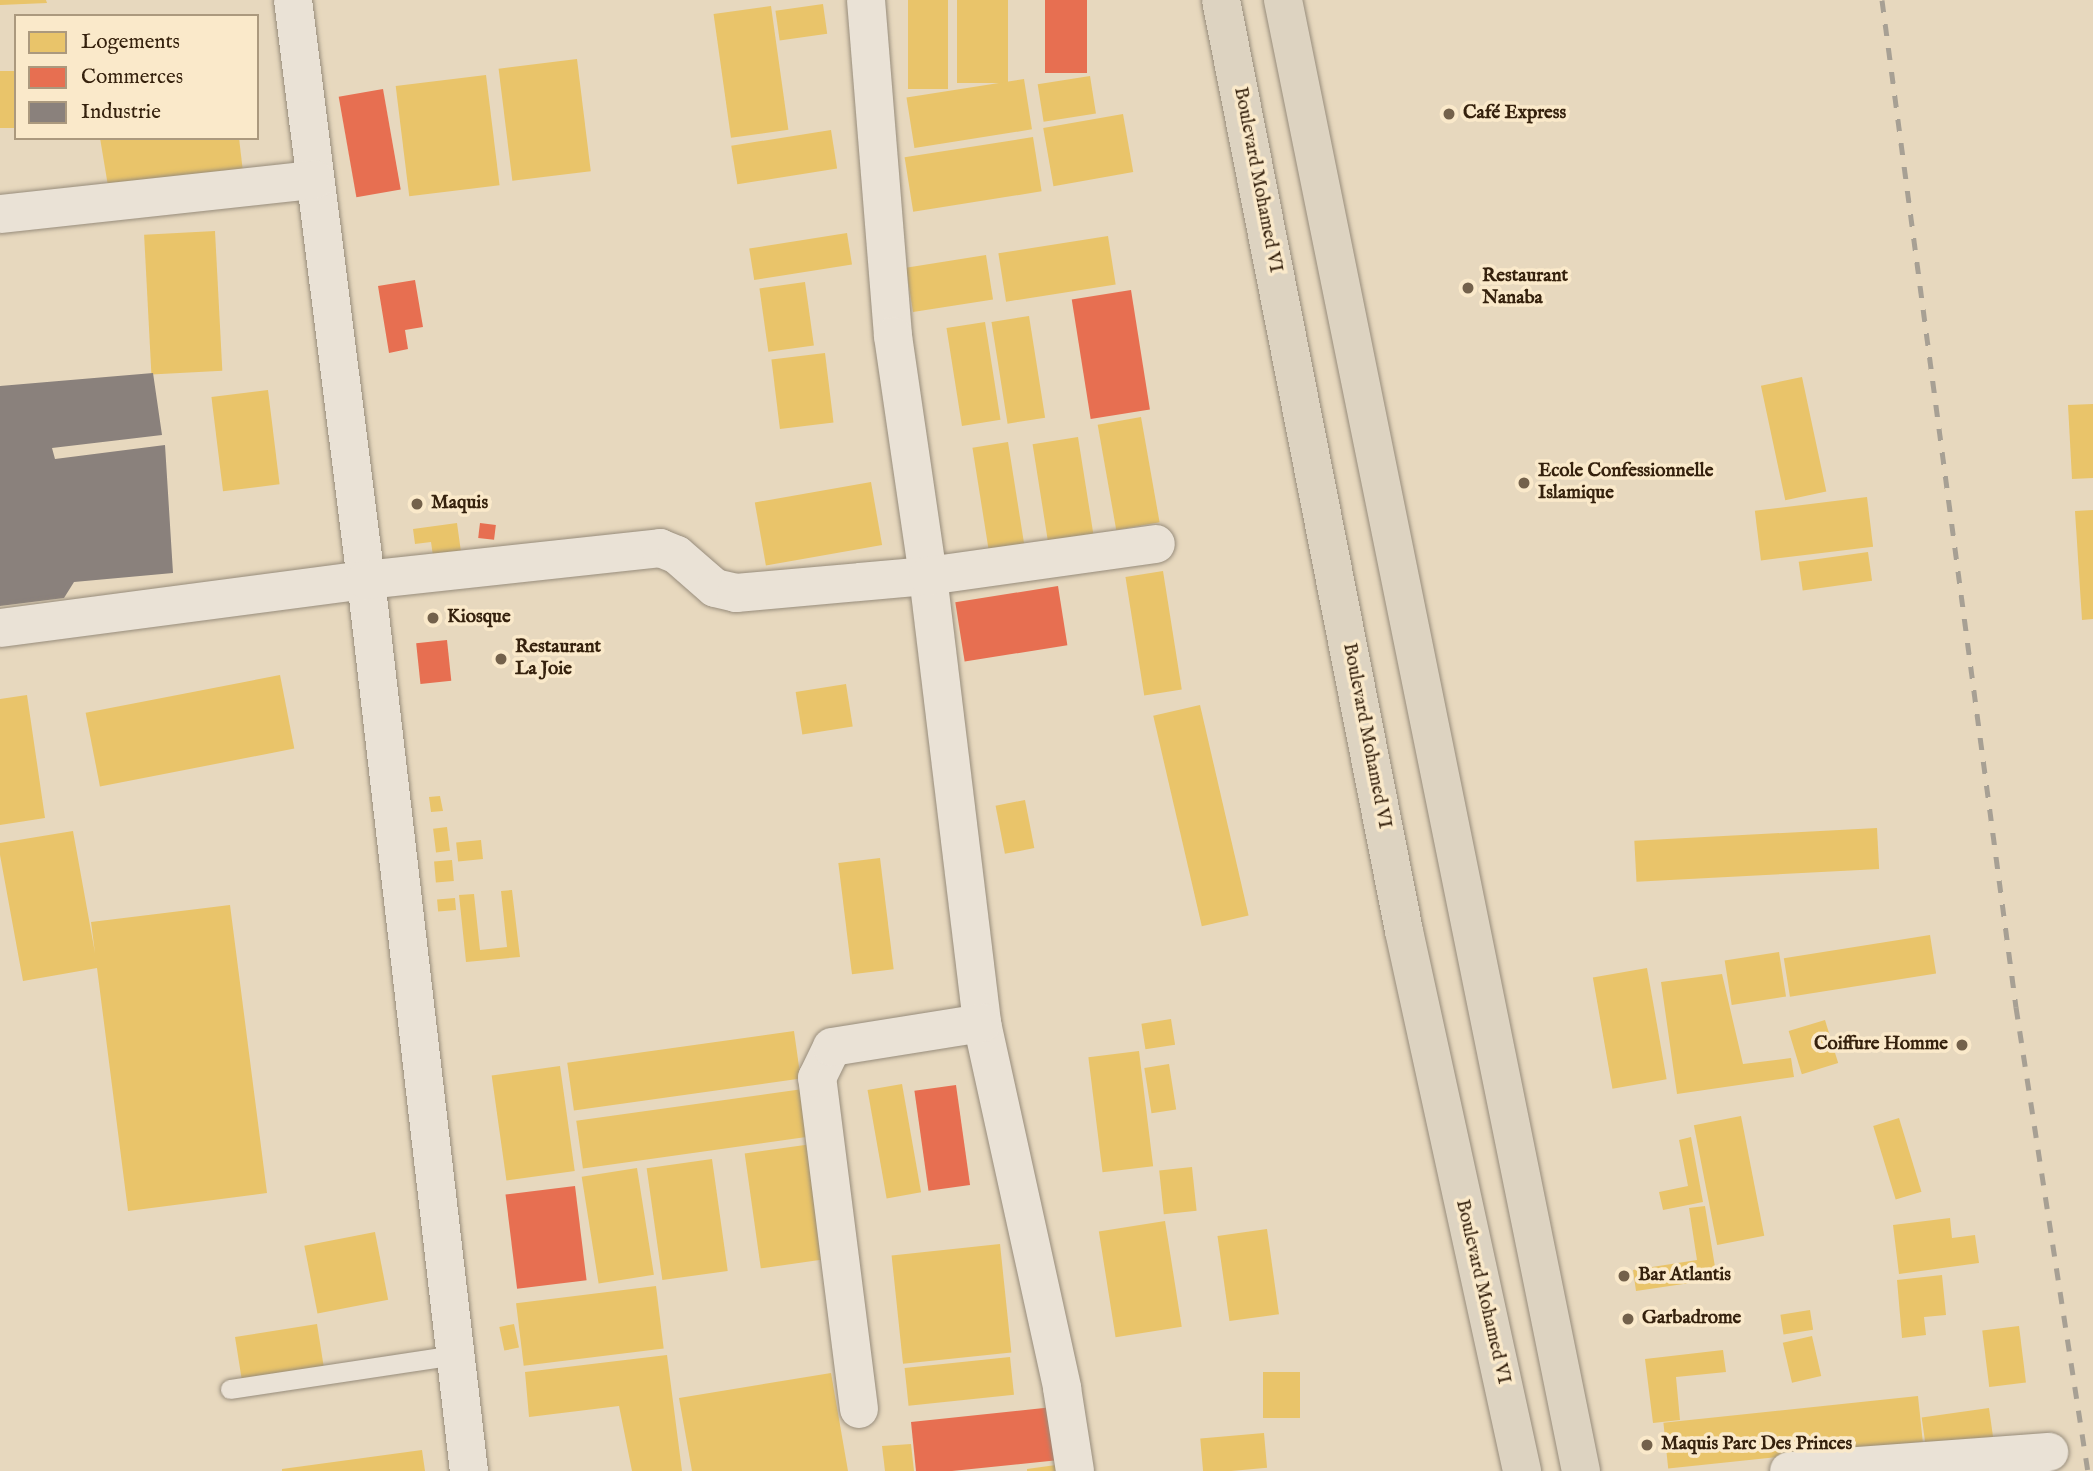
<!DOCTYPE html>
<meta charset="utf-8">
<style>
body{margin:0}
#map{position:relative;width:2093px;height:1471px;overflow:hidden;background:#e7d8be;font-family:"IM FELL English",serif}
div>[style]{position:absolute}
[style*='--x']{left:calc(var(--x)*1px);top:calc(var(--y)*1px);width:calc(var(--w)*1px);rotate:calc(var(--a)*1deg)}
.homes>*{inset:0;background:#e9c46a;transform-origin:0 0}
.shops>*{inset:0;background:#e76f51;transform-origin:0 0}
.industry>*{inset:0;background:#8a817c}
.roads{filter:drop-shadow(0 0 2px #978c7b) drop-shadow(0 0 2px #978c7b)}
.lane>*{height:19px;margin:-9.5px;padding:0 9.5px;transform-origin:9.5px;border-radius:9.5px;background:#eae2d6}
.street>*{height:38px;margin:-19px;padding:0 19px;transform-origin:19px;border-radius:19px;background:#eae2d6}
.primary>*{height:38px;margin:-19px;padding:0 19px;transform-origin:19px;border-radius:19px;background:#ddd3c1}
.rail>*{height:5px;margin-top:-2.5px;transform-origin:0;background:repeating-linear-gradient(90deg,#a7a094 0 12px,transparent 0 24px)}
.dots>*{width:19px;height:19px;translate:-50% -50%;box-sizing:border-box;border:4px solid #fae9ca;border-radius:50%}
span{translate:-50% -50%;white-space:nowrap;text-align:center;line-height:1.15;-webkit-text-stroke:7px #fae9ca;paint-order:stroke}
.poi-label{font-size:19px;color:#35210d;font-weight:700}
.left{translate:0 -50%;text-align:left}
.right{translate:-100% -50%;text-align:right}
.street-label{font-size:19px;color:#35210d}
.legend{position:absolute;left:14px;top:14px;width:245px;height:126px;box-sizing:border-box;background:#fae9ca;border:2px solid #ab997e;margin:0;padding:9px 12px;list-style:none;font-size:21px;color:#35210d}
.legend li{display:flex;align-items:center;gap:14px;height:35px}
.legend b{width:35px;border:2px solid #ab997e}
</style>
<div id="map">
<div class="homes">
<i style="clip-path:polygon(0 0,46px 0,47px 3px,0 5px)"></i>
<i style="left:908px;top:0;width:40px;height:89px"></i>
<i style="left:957px;top:0;width:51px;height:83px"></i>
<i style="left:823px;top:4px;width:30px;height:48px;rotate:82deg"></i>
<i style="left:771px;top:6px;width:125px;height:58px;rotate:82deg"></i>
<i style="left:577px;top:59px;width:113px;height:79px;rotate:83deg"></i>
<i style="left:16px;top:71px;width:57px;height:16px;rotate:90deg"></i>
<i style="left:486px;top:75px;width:111px;height:91px;rotate:83deg"></i>
<i style="left:1090px;top:76px;width:38px;height:53px;rotate:81deg"></i>
<i style="left:1024px;top:79px;width:51px;height:119px;rotate:81deg"></i>
<i style="left:1123px;top:114px;width:59px;height:81px;rotate:80deg"></i>
<i style="left:831px;top:130px;width:39px;height:101px;rotate:81deg"></i>
<i style="left:1033px;top:137px;width:55px;height:130px;rotate:81deg"></i>
<i style="clip-path:polygon(100px 138px,239px 138px,243px 172px,108px 186px)"></i>
<i style="left:215px;top:231px;width:140px;height:71px;rotate:87deg"></i>
<i style="left:847px;top:233px;width:32px;height:99px;rotate:81deg"></i>
<i style="left:1108px;top:236px;width:49px;height:111px;rotate:81deg"></i>
<i style="left:986px;top:255px;width:45px;height:81px;rotate:81deg"></i>
<i style="left:805px;top:282px;width:64px;height:46px;rotate:82deg"></i>
<i style="left:1029px;top:316px;width:103px;height:38px;rotate:81deg"></i>
<i style="left:985px;top:322px;width:99px;height:39px;rotate:81deg"></i>
<i style="left:825px;top:353px;width:70px;height:54px;rotate:83deg"></i>
<i style="left:1802px;top:377px;width:117px;height:42px;rotate:78deg"></i>
<i style="left:268px;top:390px;width:95px;height:57px;rotate:83deg"></i>
<i style="clip-path:polygon(2093px 404px,2093px 478px,2072px 479px,2068px 405px)"></i>
<i style="left:1141px;top:417px;width:107px;height:44px;rotate:80deg"></i>
<i style="left:1078px;top:437px;width:107px;height:46px;rotate:81deg"></i>
<i style="left:1008px;top:442px;width:108px;height:36px;rotate:81deg"></i>
<i style="left:871px;top:482px;width:64px;height:118px;rotate:80deg"></i>
<i style="left:1867px;top:497px;width:50px;height:113px;rotate:83deg"></i>
<i style="clip-path:polygon(2093px 510px,2093px 619px,2082px 620px,2075px 511px)"></i>
<i style="clip-path:polygon(457px 523px,461px 552px,433px 556px,431px 542px,415px 544px,413px 529px)"></i>
<i style="left:1868px;top:552px;width:29px;height:70px;rotate:82deg"></i>
<i style="left:1163px;top:571px;width:120px;height:38px;rotate:81deg"></i>
<i style="left:280px;top:675px;width:75px;height:198px;rotate:79deg"></i>
<i style="left:846px;top:684px;width:43px;height:51px;rotate:81deg"></i>
<i style="clip-path:polygon(27px 695px,45px 818px,0 825px,0 699px)"></i>
<i style="left:1200px;top:705px;width:216px;height:48px;rotate:77deg"></i>
<i style="clip-path:polygon(440px 796px,443px 811px,431px 812px,429px 797px)"></i>
<i style="left:1025px;top:800px;width:49px;height:30px;rotate:79deg"></i>
<i style="left:447px;top:827px;width:24px;height:14px;rotate:83deg"></i>
<i style="left:1877px;top:828px;width:41px;height:243px;rotate:87deg"></i>
<i style="clip-path:polygon(73px 831px,95px 953px,91px 922px,230px 905px,267px 1193px,128px 1211px,97px 968px,23px 981px,0 855px,0 843px)"></i>
<i style="left:481px;top:840px;width:19px;height:25px;rotate:84deg"></i>
<i style="left:880px;top:858px;width:112px;height:42px;rotate:83deg"></i>
<i style="left:452px;top:860px;width:21px;height:18px;rotate:85deg"></i>
<i style="clip-path:polygon(512px 890px,520px 957px,466px 962px,459px 895px,474px 894px,480px 950px,507px 947px,501px 891px)"></i>
<i style="left:455px;top:898px;width:12px;height:18px;rotate:85deg"></i>
<i style="left:1930px;top:935px;width:39px;height:148px;rotate:81deg"></i>
<i style="left:1779px;top:952px;width:45px;height:55px;rotate:81deg"></i>
<i style="left:1647px;top:968px;width:113px;height:55px;rotate:80deg"></i>
<i style="clip-path:polygon(1722px 974px,1743px 1064px,1791px 1058px,1794px 1077px,1677px 1094px,1661px 982px)"></i>
<i style="left:1171px;top:1019px;width:26px;height:30px;rotate:81deg"></i>
<i style="left:1825px;top:1020px;width:45px;height:38px;rotate:73deg"></i>
<i style="left:794px;top:1031px;width:48px;height:229px;rotate:82deg"></i>
<i style="left:1139px;top:1051px;width:116px;height:51px;rotate:83deg"></i>
<i style="left:1169px;top:1064px;width:46px;height:25px;rotate:81deg"></i>
<i style="left:560px;top:1066px;width:106px;height:69px;rotate:82deg"></i>
<i style="left:902px;top:1084px;width:110px;height:35px;rotate:80deg"></i>
<i style="left:803px;top:1089px;width:48px;height:229px;rotate:82deg"></i>
<i style="left:1741px;top:1116px;width:122px;height:48px;rotate:79deg"></i>
<i style="left:1899px;top:1118px;width:77px;height:27px;rotate:73deg"></i>
<i style="clip-path:polygon(1691px 1137px,1703px 1202px,1663px 1210px,1659px 1192px,1688px 1186px,1679px 1140px)"></i>
<i style="left:812px;top:1144px;width:116px;height:68px;rotate:82deg"></i>
<i style="left:712px;top:1159px;width:113px;height:66px;rotate:82deg"></i>
<i style="left:1192px;top:1167px;width:44px;height:33px;rotate:84deg"></i>
<i style="left:637px;top:1168px;width:108px;height:56px;rotate:81deg"></i>
<i style="clip-path:polygon(1705px 1206px,1717px 1279px,1636px 1291px,1633px 1270px,1697px 1260px,1689px 1208px)"></i>
<i style="clip-path:polygon(1950px 1218px,1952px 1238px,1975px 1235px,1979px 1263px,1899px 1274px,1893px 1225px)"></i>
<i style="left:1165px;top:1221px;width:107px;height:67px;rotate:81deg"></i>
<i style="left:1267px;top:1229px;width:86px;height:50px;rotate:82deg"></i>
<i style="left:375px;top:1232px;width:69px;height:72px;rotate:79deg"></i>
<i style="left:1000px;top:1244px;width:109px;height:109px;rotate:84deg"></i>
<i style="clip-path:polygon(1942px 1275px,1946px 1315px,1924px 1317px,1926px 1335px,1902px 1338px,1897px 1280px)"></i>
<i style="left:656px;top:1286px;width:63px;height:141px;rotate:83deg"></i>
<i style="left:1810px;top:1310px;width:20px;height:30px;rotate:81deg"></i>
<i style="left:317px;top:1324px;width:47px;height:83px;rotate:81deg"></i>
<i style="left:514px;top:1324px;width:24px;height:15px;rotate:78deg"></i>
<i style="left:2019px;top:1326px;width:57px;height:37px;rotate:83deg"></i>
<i style="left:1812px;top:1336px;width:41px;height:30px;rotate:77deg"></i>
<i style="clip-path:polygon(1723px 1350px,1726px 1372px,1676px 1377px,1680px 1420px,1653px 1423px,1645px 1359px)"></i>
<i style="clip-path:polygon(667px 1355px,682px 1471px,632px 1471px,619px 1406px,529px 1417px,525px 1372px)"></i>
<i style="left:1010px;top:1357px;width:38px;height:106px;rotate:84deg"></i>
<i style="left:1263px;top:1372px;width:37px;height:46px"></i>
<i style="clip-path:polygon(831px 1373px,848px 1471px,692px 1471px,679px 1398px)"></i>
<i style="left:1918px;top:1396px;width:46px;height:256px;rotate:84deg"></i>
<i style="left:1989px;top:1408px;width:35px;height:68px;rotate:82deg"></i>
<i style="left:1264px;top:1433px;width:35px;height:64px;rotate:85deg"></i>
<i style="clip-path:polygon(911px 1444px,914px 1471px,885px 1471px,882px 1446px)"></i>
<i style="clip-path:polygon(422px 1450px,425px 1471px,282px 1471px,282px 1469px)"></i>
<i style="clip-path:polygon(1056px 1465px,1057px 1471px,1027px 1471px,1027px 1469px)"></i>
</div>
<div class="shops">
<i style="left:1045px;top:0;width:42px;height:73px"></i>
<i style="left:383px;top:89px;width:102px;height:45px;rotate:80deg"></i>
<i style="clip-path:polygon(415px 280px,423px 327px,405px 330px,408px 349px,389px 353px,378px 286px)"></i>
<i style="left:1131px;top:290px;width:121px;height:60px;rotate:81deg"></i>
<i style="left:480px;top:523px;width:16px;height:15px;rotate:7deg"></i>
<i style="left:1058px;top:586px;width:60px;height:104px;rotate:81deg"></i>
<i style="left:447px;top:640px;width:41px;height:31px;rotate:84deg"></i>
<i style="left:956px;top:1085px;width:101px;height:42px;rotate:82deg"></i>
<i style="left:575px;top:1186px;width:95px;height:70px;rotate:83deg"></i>
<i style="clip-path:polygon(1053px 1407px,1059px 1460px,952px 1471px,916px 1471px,911px 1422px)"></i>
</div>
<div class="industry">
<i style="clip-path:polygon(153px 373px,162px 435px,52px 448px,55px 459px,165px 445px,173px 573px,74px 582px,64px 598px,0 606px,0 386px)"></i>
</div>
<div class="roads">
<div class="lane">
<i style="--x:230;--y:1389;--w:228;--a:-8.6"></i>
</div>
<div class="street">
<i style="--x:293;--y:0;--w:585;--a:82.83"></i>
<i style="--x:366;--y:580;--w:897;--a:83.41"></i>
<i style="--x:866;--y:0;--w:337;--a:85.4"></i>
<i style="--x:893;--y:336;--w:243;--a:81.7"></i>
<i style="--x:928;--y:576;--w:450;--a:83.1"></i>
<i style="--x:982;--y:1023;--w:374;--a:77.6"></i>
<i style="--x:1062;--y:1388;--w:84;--a:81.1"></i>
<i style="--x:0;--y:214;--w:317;--a:-6.2"></i>
<i style="--x:0;--y:628;--w:369;--a:-7.5"></i>
<i style="--x:366;--y:580;--w:296;--a:-6.2"></i>
<i style="--x:660;--y:548;--w:18;--a:22"></i>
<i style="--x:677;--y:555;--w:50;--a:41"></i>
<i style="--x:715;--y:588;--w:22;--a:13"></i>
<i style="--x:736;--y:593;--w:193;--a:-5.1"></i>
<i style="--x:928;--y:576;--w:230;--a:-8"></i>
<i style="--x:859;--y:1409;--w:334;--a:-97.2"></i>
<i style="--x:817;--y:1078;--w:34;--a:-64"></i>
<i style="--x:832;--y:1047;--w:152;--a:-9.1"></i>
<i style="--x:1789;--y:1471;--w:261;--a:-4.2"></i>
</div>
<div class="primary">
<i style="--x:1221;--y:0;--w:949;--a:78.88"></i>
<i style="--x:1404;--y:931;--w:553;--a:77.67"></i>
<i style="--x:1283;--y:0;--w:1501;--a:78.55"></i>
</div>
</div>
<div class="rail">
<i style="--x:1882;--y:0;--w:1016;--a:82.42"></i>
<i style="--x:2016;--y:1007;--w:470;--a:81.2"></i>
</div>
<div class="dots">
<i style="left:1449px;top:114px;background:#73614b"></i>
<i style="left:1468px;top:288px;background:#73614b"></i>
<i style="left:1524px;top:483px;background:#73614b"></i>
<i style="left:417px;top:504px;background:#73614b"></i>
<i style="left:433px;top:618px;background:#73614b"></i>
<i style="left:501px;top:659px;background:#73614b"></i>
<i style="left:1962px;top:1045px;background:#73614b"></i>
<i style="left:1624px;top:1276px;background:#73614b"></i>
<i style="left:1628px;top:1319px;background:#73614b"></i>
<i style="left:1647px;top:1445px;background:#73614b"></i>
</div>
<div class="poi-label">
<span class="left" style="left:1463px;top:114px">Café Express</span>
<span class="left" style="left:1482px;top:288px">Restaurant<br>Nanaba</span>
<span class="left" style="left:1538px;top:483px">Ecole Confessionnelle<br>Islamique</span>
<span class="left" style="left:431px;top:504px">Maquis</span>
<span class="left" style="left:447px;top:618px">Kiosque</span>
<span class="left" style="left:515px;top:659px">Restaurant<br>La Joie</span>
<span class="right" style="left:1948px;top:1045px">Coiffure Homme</span>
<span class="left" style="left:1638px;top:1276px">Bar Atlantis</span>
<span class="left" style="left:1642px;top:1319px">Garbadrome</span>
<span class="left" style="left:1661px;top:1445px">Maquis Parc Des Princes</span>
</div>
<div class="street-label">
<span style="left:1257px;top:180px;rotate:79deg">Boulevard Mohamed VI</span>
<span style="left:1366px;top:736px;rotate:79deg">Boulevard Mohamed VI</span>
<span style="left:1482px;top:1292px;rotate:77deg">Boulevard Mohamed VI</span>
</div>
<ul class="legend">
<li><b style="height:19px;background:#e9c46a"></b>Logements</li>
<li><b style="height:19px;background:#e76f51"></b>Commerces</li>
<li><b style="height:19px;background:#8a817c"></b>Industrie</li>
</ul>
</div>
